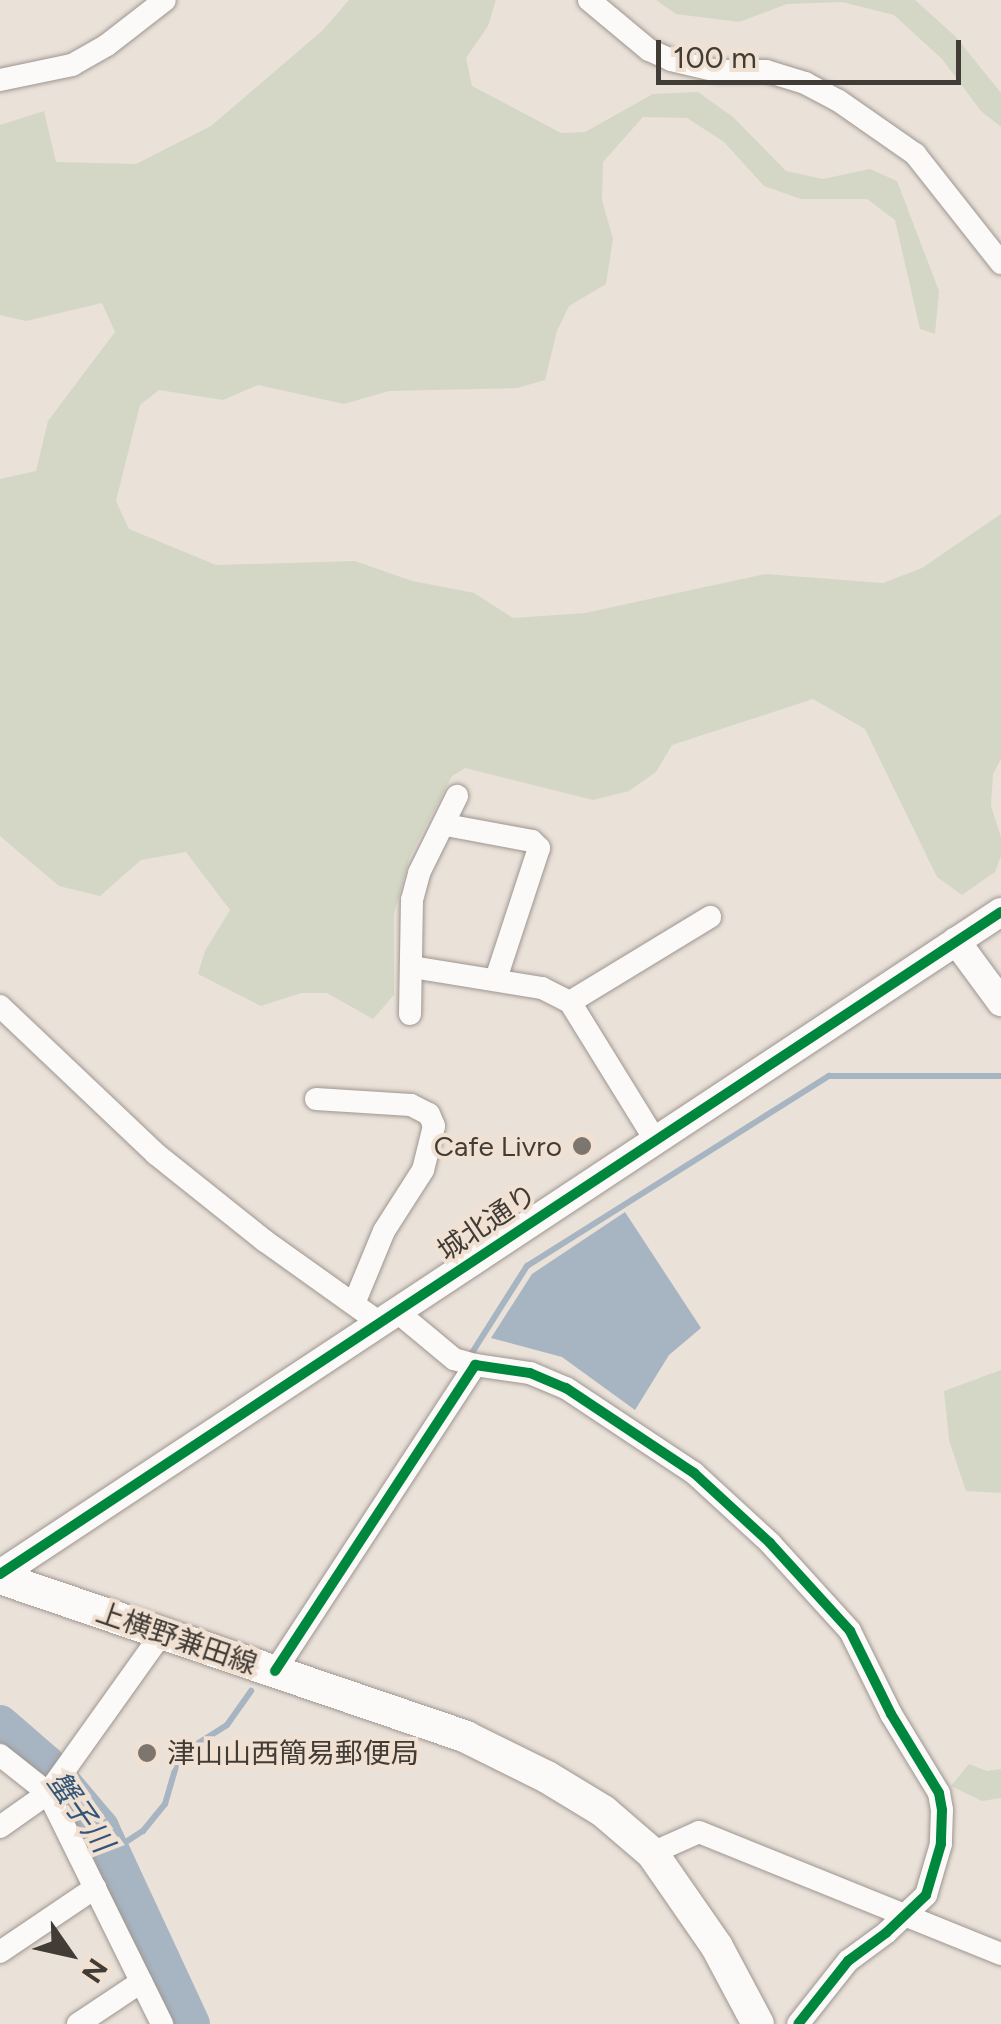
<!DOCTYPE html>
<meta charset="utf-8">
<style>
body{margin:0}
#map{position:relative;width:1001px;height:2024px;overflow:hidden;background:#eae1d9;font-family:Figtree,"Noto Sans JP",sans-serif}
div>[style]{position:absolute}
[style*='--x']{left:calc(var(--x)*1px);top:calc(var(--y)*1px);width:calc(var(--w)*1px);rotate:calc(var(--a)*1deg)}
.green>*{inset:0;background:#d4d7c5}
.water>*{inset:0;background:#a7b4c1}
.stream>*{height:6px;margin:-3px;padding:0 3px;transform-origin:3px;border-radius:3px;background:#a7b4c1}
.river>*{height:38px;margin:-19px;padding:0 19px;transform-origin:19px;border-radius:19px;background:#a7b4c1}
.roads{filter:drop-shadow(0 0 2px #9d9690) drop-shadow(0 0 2px #9d9690)}
.minor>*{height:22px;margin:-11px;padding:0 11px;transform-origin:11px;border-radius:11px;background:#fcfaf9}
.tertiary>*{height:28px;margin:-14px;padding:0 14px;transform-origin:14px;border-radius:14px;background:#fcfaf9}
.secondary>*{height:32px;margin:-16px;padding:0 16px;transform-origin:16px;border-radius:16px;background:#fcfaf9}
.cycleway>*{height:10px;margin:-5px;padding:0 5px;transform-origin:5px;border-radius:5px;background:#00873e}
.dots>*{width:28px;height:28px;translate:-50% -50%;box-sizing:border-box;border:5px solid #f0e1d3;border-radius:50%}
span{translate:-50% -50%;white-space:nowrap;text-align:center;line-height:1.15;-webkit-text-stroke:8px #f0e1d3;paint-order:stroke}
.poi-label{font-size:28px;color:#423c36}
.right{translate:-100% -50%;text-align:right}
.left{translate:0 -50%;text-align:left}
.street-label{font-size:28px;color:#423c36}
.water-label{font-size:30px;color:#325579;font-style:italic}
.north{position:absolute;left:20px;top:1904px;width:100px;height:100px;-webkit-text-stroke:8px #f0e1d3;paint-order:stroke;rotate:124deg;font-size:28px;font-weight:700;line-height:40px;text-align:center;color:#423c36}
.north::after{content:'';display:block;margin:auto;width:35px;height:45px;background:#423c36;clip-path:polygon(50% 0,100% 100%,50% 72%,0 100%)}
.scale{position:absolute;left:656px;top:40px;width:305px;height:45px;box-sizing:border-box;border:5px solid #423c36;border-top:0;padding-left:12px;font-size:30px;line-height:35px;white-space:nowrap;color:#423c36;-webkit-text-stroke:8px #f0e1d3;paint-order:stroke}
</style>
<div id="map">
<div class="green">
<i style="clip-path:polygon(349px 0,496px 0,488px 26px,466px 58px,472px 86px,561px 133px,585px 132px,653px 94px,698px 92px,733px 117px,786px 171px,823px 179px,870px 169px,897px 181px,939px 291px,935px 334px,920px 329px,895px 220px,867px 199px,801px 199px,764px 186px,724px 142px,687px 118px,643px 117px,603px 162px,602px 200px,613px 239px,606px 284px,569px 306px,557px 331px,545px 380px,517px 388px,389px 391px,344px 404px,258px 385px,223px 400px,159px 390px,140px 405px,116px 501px,129px 529px,216px 565px,355px 561px,412px 581px,474px 593px,513px 618px,585px 613px,765px 574px,883px 583px,922px 568px,1001px 514px,1001px 759px,993px 774px,991px 806px,1001px 837px,1001px 856px,995px 872px,962px 895px,937px 877px,865px 729px,813px 699px,672px 745px,656px 772px,629px 791px,593px 800px,465px 768px,452px 776px,410px 856px,394px 914px,394px 995px,373px 1019px,327px 993px,301px 993px,261px 1006px,198px 974px,205px 951px,230px 910px,186px 852px,141px 860px,100px 896px,59px 886px,0 836px,0 479px,36px 471px,48px 421px,115px 332px,102px 303px,26px 321px,0 315px,0 125px,44px 111px,56px 162px,136px 164px,211px 126px,322px 31px)"></i>
<i style="clip-path:polygon(656px 0,915px 0,956px 37px,1001px 93px,1001px 127px,981px 111px,942px 59px,894px 15px,842px 2px,787px 4px,739px 22px,676px 14px)"></i>
<i style="clip-path:polygon(1001px 1370px,1001px 1493px,966px 1491px,949px 1440px,944px 1391px)"></i>
<i style="clip-path:polygon(969px 1764px,987px 1771px,1001px 1769px,1001px 1798px,982px 1801px,951px 1786px)"></i>
</div>
<div class="water">
<i style="clip-path:polygon(625px 1212px,701px 1328px,669px 1355px,635px 1410px,562px 1357px,491px 1338px,532px 1274px)"></i>
</div>
<div class="stream">
<i style="--x:470;--y:1356;--w:107;--a:-57.7"></i>
<i style="--x:527;--y:1266;--w:357;--a:-32.2"></i>
<i style="--x:829;--y:1076;--w:172;--a:0"></i>
<i style="--x:112;--y:1851;--w:37;--a:-33"></i>
<i style="--x:143;--y:1831;--w:35;--a:-51"></i>
<i style="--x:165;--y:1804;--w:43;--a:-73.7"></i>
<i style="--x:177;--y:1763;--w:18;--a:-49"></i>
<i style="--x:189;--y:1749;--w:45;--a:-32.3"></i>
<i style="--x:227;--y:1725;--w:42;--a:-54.8"></i>
</div>
<div class="river">
<i style="--x:0;--y:1724;--w:61;--a:41"></i>
<i style="--x:46;--y:1764;--w:84;--a:49.8"></i>
<i style="--x:100;--y:1828;--w:216;--a:65.1"></i>
</div>
<div class="roads">
<div class="minor">
<i style="--x:589;--y:0;--w:78;--a:39.8"></i>
<i style="--x:649;--y:50;--w:24;--a:24"></i>
<i style="--x:671;--y:60;--w:47;--a:13.4"></i>
<i style="--x:717;--y:71;--w:49;--a:0"></i>
<i style="--x:766;--y:71;--w:41;--a:17.1"></i>
<i style="--x:805;--y:83;--w:38;--a:28"></i>
<i style="--x:839;--y:101;--w:93;--a:34.9"></i>
<i style="--x:915;--y:154;--w:139;--a:51.7"></i>
<i style="--x:0;--y:80;--w:74;--a:-11.8"></i>
<i style="--x:72;--y:65;--w:40;--a:-29.7"></i>
<i style="--x:107;--y:45;--w:73;--a:-37.8"></i>
<i style="--x:446;--y:825;--w:87;--a:10.5"></i>
<i style="--x:532;--y:841;--w:10;--a:45"></i>
<i style="--x:539;--y:848;--w:138;--a:108.2"></i>
<i style="--x:412;--y:967;--w:132;--a:9.2"></i>
<i style="--x:542;--y:988;--w:31;--a:27"></i>
<i style="--x:0;--y:1006;--w:215;--a:43.5"></i>
<i style="--x:156;--y:1154;--w:139;--a:38.6"></i>
<i style="--x:265;--y:1241;--w:138;--a:35.5"></i>
<i style="--x:410;--y:1014;--w:114;--a:-89"></i>
<i style="--x:412;--y:900;--w:28;--a:-75"></i>
<i style="--x:419;--y:873;--w:86;--a:-63.7"></i>
<i style="--x:316;--y:1099;--w:95;--a:3.6"></i>
<i style="--x:411;--y:1105;--w:20;--a:27"></i>
<i style="--x:429;--y:1114;--w:13;--a:67"></i>
<i style="--x:434;--y:1126;--w:45;--a:104"></i>
<i style="--x:423;--y:1170;--w:72;--a:122.6"></i>
<i style="--x:384;--y:1231;--w:76;--a:112.5"></i>
<i style="--x:654;--y:1138;--w:160;--a:-121.7"></i>
<i style="--x:570;--y:1002;--w:164;--a:-31.3"></i>
<i style="--x:395;--y:1310;--w:77;--a:39.7"></i>
<i style="--x:454;--y:1359;--w:22;--a:16"></i>
<i style="--x:275;--y:1671;--w:366;--a:-56.8"></i>
<i style="--x:475;--y:1365;--w:56;--a:8.3"></i>
<i style="--x:530;--y:1373;--w:39;--a:23"></i>
<i style="--x:566;--y:1388;--w:154;--a:33.6"></i>
<i style="--x:694;--y:1473;--w:103;--a:42.6"></i>
<i style="--x:770;--y:1543;--w:119;--a:47.7"></i>
<i style="--x:850;--y:1631;--w:93;--a:63.7"></i>
<i style="--x:891;--y:1714;--w:92;--a:58.7"></i>
<i style="--x:939;--y:1793;--w:17;--a:80"></i>
<i style="--x:942;--y:1810;--w:34;--a:92"></i>
<i style="--x:941;--y:1844;--w:53;--a:106.4"></i>
<i style="--x:926;--y:1895;--w:55;--a:136.5"></i>
<i style="--x:886;--y:1933;--w:47;--a:143.6"></i>
<i style="--x:848;--y:1961;--w:80;--a:128.4"></i>
<i style="--x:0;--y:1755;--w:61;--a:38.4"></i>
<i style="--x:48;--y:1793;--w:258;--a:63.7"></i>
<i style="--x:0;--y:1827;--w:59;--a:-35.3"></i>
<i style="--x:48;--y:1793;--w:198;--a:-54.5"></i>
<i style="--x:652;--y:1853;--w:51;--a:-24.1"></i>
<i style="--x:699;--y:1832;--w:326;--a:22"></i>
<i style="--x:0;--y:1952;--w:115;--a:-34"></i>
<i style="--x:78;--y:2024;--w:76;--a:-33.7"></i>
</div>
<div class="tertiary">
<i style="--x:956;--y:941;--w:76;--a:53.6"></i>
<i style="--x:0;--y:1574;--w:1200;--a:-33.48"></i>
</div>
<div class="secondary">
<i style="--x:0;--y:1578;--w:492;--a:18.8"></i>
<i style="--x:466;--y:1737;--w:90;--a:26.3"></i>
<i style="--x:547;--y:1777;--w:66;--a:31.3"></i>
<i style="--x:603;--y:1811;--w:65;--a:40.6"></i>
<i style="--x:652;--y:1853;--w:114;--a:55.3"></i>
<i style="--x:717;--y:1947;--w:87;--a:62"></i>
</div>
</div>
<div class="cycleway">
<i style="--x:0;--y:1574;--w:1200;--a:-33.48"></i>
<i style="--x:275;--y:1671;--w:366;--a:-56.8"></i>
<i style="--x:475;--y:1365;--w:56;--a:8.3"></i>
<i style="--x:530;--y:1373;--w:39;--a:23"></i>
<i style="--x:566;--y:1388;--w:154;--a:33.6"></i>
<i style="--x:694;--y:1473;--w:103;--a:42.6"></i>
<i style="--x:770;--y:1543;--w:119;--a:47.7"></i>
<i style="--x:850;--y:1631;--w:93;--a:63.7"></i>
<i style="--x:891;--y:1714;--w:92;--a:58.7"></i>
<i style="--x:939;--y:1793;--w:17;--a:80"></i>
<i style="--x:942;--y:1810;--w:34;--a:92"></i>
<i style="--x:941;--y:1844;--w:53;--a:106.4"></i>
<i style="--x:926;--y:1895;--w:55;--a:136.5"></i>
<i style="--x:886;--y:1933;--w:47;--a:143.6"></i>
<i style="--x:848;--y:1961;--w:80;--a:128.4"></i>
</div>
<div class="dots">
<i style="left:582px;top:1146px;background:#7d766f"></i>
<i style="left:147px;top:1753px;background:#7d766f"></i>
</div>
<div class="poi-label">
<span class="right" style="left:562px;top:1146px">Cafe Livro</span>
<span class="left" style="left:167px;top:1753px">津山山西簡易郵便局</span>
</div>
<div class="street-label">
<span style="left:487px;top:1222px;rotate:-34deg">城北通り</span>
<span style="left:177px;top:1638px;rotate:19deg">上横野兼田線</span>
</div>
<div class="water-label">
<span style="left:80px;top:1812px;rotate:55deg">蟹子川</span>
</div>
<div class="north">N</div>
<div class="scale">100 m</div>
</div>
